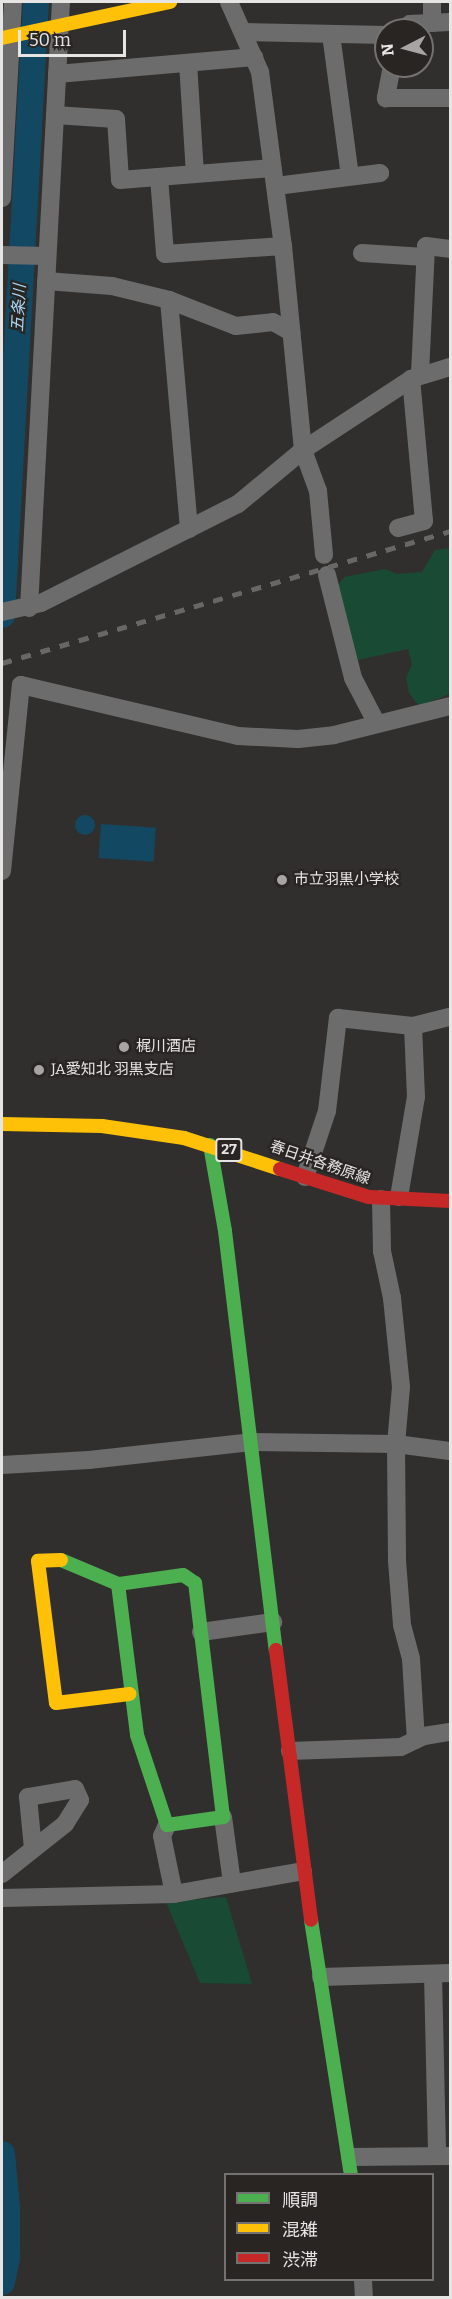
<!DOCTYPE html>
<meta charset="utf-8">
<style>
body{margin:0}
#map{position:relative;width:452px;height:2299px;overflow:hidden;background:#312f2e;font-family:Bitter,"Noto Sans JP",serif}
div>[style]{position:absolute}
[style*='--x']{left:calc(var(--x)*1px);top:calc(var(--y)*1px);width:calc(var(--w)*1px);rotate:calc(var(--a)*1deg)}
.green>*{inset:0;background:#194a33}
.water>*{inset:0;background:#134863;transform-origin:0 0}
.round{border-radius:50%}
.river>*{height:26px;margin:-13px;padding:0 13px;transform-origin:13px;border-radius:13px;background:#134863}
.street>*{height:18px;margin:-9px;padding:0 9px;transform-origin:9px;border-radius:9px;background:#6c6c6c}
.fast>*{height:14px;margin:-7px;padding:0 7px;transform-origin:7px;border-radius:7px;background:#4caf50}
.slow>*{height:14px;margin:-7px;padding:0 7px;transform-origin:7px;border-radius:7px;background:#ffc107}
.jam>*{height:14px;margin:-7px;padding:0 7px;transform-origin:7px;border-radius:7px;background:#c62828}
.rail>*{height:4.5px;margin-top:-2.25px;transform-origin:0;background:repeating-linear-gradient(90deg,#686666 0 10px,transparent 0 20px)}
.dots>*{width:16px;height:16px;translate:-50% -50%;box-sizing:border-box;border:3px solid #282523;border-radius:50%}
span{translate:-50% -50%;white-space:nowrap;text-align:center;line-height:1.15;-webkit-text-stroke:4.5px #282523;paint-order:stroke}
.shield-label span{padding:2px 4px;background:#282523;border:2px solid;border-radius:4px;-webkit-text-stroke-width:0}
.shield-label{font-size:14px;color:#e7e5e4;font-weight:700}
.poi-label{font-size:15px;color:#e7e5e4}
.left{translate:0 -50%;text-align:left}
.street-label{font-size:15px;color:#e7e5e4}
.water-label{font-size:16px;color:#a8d6f3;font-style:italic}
.frame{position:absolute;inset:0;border:3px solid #e7e5e4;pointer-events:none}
.legend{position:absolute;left:224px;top:2173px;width:210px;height:108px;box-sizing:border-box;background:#282523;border:2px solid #747270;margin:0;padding:8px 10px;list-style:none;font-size:18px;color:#e7e5e4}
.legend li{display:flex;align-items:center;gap:12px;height:30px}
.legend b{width:30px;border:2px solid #747270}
.north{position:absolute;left:374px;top:18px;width:60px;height:60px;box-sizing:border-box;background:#282523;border:2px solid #747270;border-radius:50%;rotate:264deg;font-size:16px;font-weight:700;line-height:24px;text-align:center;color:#e7e5e4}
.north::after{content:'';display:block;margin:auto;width:21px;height:27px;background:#a7a5a4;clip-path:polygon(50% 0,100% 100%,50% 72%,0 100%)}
.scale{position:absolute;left:18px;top:30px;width:108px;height:27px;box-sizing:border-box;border:3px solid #e7e5e4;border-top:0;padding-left:8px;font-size:18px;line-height:21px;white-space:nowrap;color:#e7e5e4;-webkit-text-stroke:4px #282523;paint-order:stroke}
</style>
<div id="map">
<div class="green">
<i style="clip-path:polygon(450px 548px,450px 694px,419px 706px,409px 693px,406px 678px,412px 664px,408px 649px,358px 660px,346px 633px,335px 590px,344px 577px,385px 569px,397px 574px,422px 572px,435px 550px)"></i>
<i style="clip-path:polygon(226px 1897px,252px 1984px,200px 1983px,166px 1902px)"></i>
</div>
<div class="water">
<i class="round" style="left:75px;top:815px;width:20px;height:20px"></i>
<i style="left:101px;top:824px;width:55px;height:34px;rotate:4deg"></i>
</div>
<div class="river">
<i style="--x:2;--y:615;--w:614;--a:-86.83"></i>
<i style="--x:2;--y:2154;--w:54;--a:84.7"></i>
<i style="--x:7;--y:2208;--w:50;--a:90"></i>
<i style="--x:7;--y:2258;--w:25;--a:102"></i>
</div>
<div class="street">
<i style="--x:229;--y:2;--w:77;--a:66.1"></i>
<i style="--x:260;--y:72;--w:176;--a:82.5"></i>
<i style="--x:283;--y:246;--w:205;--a:84.4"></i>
<i style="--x:303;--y:450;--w:44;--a:69.9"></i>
<i style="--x:318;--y:491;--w:64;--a:84.6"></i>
<i style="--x:432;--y:23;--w:21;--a:-90"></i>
<i style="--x:403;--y:30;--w:9;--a:-41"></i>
<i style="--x:410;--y:24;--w:40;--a:-2.9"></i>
<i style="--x:243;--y:32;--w:143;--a:1.2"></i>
<i style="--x:331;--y:34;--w:143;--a:82.4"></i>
<i style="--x:188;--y:63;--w:111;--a:86.4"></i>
<i style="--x:392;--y:66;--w:33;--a:101"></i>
<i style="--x:386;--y:98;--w:64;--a:0"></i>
<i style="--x:57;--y:74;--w:198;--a:-4.9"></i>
<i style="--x:55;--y:115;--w:61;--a:3.8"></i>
<i style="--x:116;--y:119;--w:61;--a:86.2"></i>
<i style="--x:120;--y:180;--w:153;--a:-4.5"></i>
<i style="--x:159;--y:177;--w:77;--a:85.5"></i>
<i style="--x:165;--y:254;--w:118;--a:-3.9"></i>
<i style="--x:276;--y:186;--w:105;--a:-7.1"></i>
<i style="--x:2;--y:198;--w:196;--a:-86.8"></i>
<i style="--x:362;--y:253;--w:63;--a:3.6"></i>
<i style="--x:2;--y:255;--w:45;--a:1.3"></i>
<i style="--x:46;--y:281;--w:66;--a:4.3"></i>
<i style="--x:112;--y:286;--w:59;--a:13.8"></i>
<i style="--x:169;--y:300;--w:72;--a:21.2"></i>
<i style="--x:236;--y:326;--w:37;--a:-6"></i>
<i style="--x:273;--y:322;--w:21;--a:29"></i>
<i style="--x:169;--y:300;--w:230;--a:85"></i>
<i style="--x:420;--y:374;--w:128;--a:-87.3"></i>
<i style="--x:426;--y:246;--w:24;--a:7"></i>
<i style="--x:398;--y:528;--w:27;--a:-15"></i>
<i style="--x:424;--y:521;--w:143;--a:-95.2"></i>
<i style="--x:327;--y:575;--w:106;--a:75.8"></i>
<i style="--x:353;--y:678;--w:50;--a:62.4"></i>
<i style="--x:29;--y:608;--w:607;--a:-86.98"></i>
<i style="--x:2;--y:612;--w:40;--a:-13"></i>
<i style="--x:41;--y:603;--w:220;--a:-26.7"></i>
<i style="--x:238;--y:504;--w:85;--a:-39.7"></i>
<i style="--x:303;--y:450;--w:129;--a:-33.3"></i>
<i style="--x:411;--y:379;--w:41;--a:-17.1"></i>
<i style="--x:2;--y:871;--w:187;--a:-84.2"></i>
<i style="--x:21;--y:685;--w:223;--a:13.2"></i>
<i style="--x:238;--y:736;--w:60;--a:2.9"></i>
<i style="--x:298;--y:739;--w:36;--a:-6"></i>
<i style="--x:334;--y:735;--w:120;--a:-14"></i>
<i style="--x:305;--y:1177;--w:70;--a:-71.6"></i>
<i style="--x:327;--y:1111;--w:94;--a:-83.3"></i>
<i style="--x:338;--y:1018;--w:75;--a:6.1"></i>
<i style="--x:413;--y:1026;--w:38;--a:-14"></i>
<i style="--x:399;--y:1197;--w:101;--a:-80.4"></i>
<i style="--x:416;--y:1097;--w:71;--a:-92.4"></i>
<i style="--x:381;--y:1199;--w:52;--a:88.9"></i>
<i style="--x:382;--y:1251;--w:48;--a:78"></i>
<i style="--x:392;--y:1298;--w:89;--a:84.2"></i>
<i style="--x:401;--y:1387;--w:57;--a:95"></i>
<i style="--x:396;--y:1444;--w:117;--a:89.5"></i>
<i style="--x:397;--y:1561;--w:64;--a:85.5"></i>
<i style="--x:402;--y:1625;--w:35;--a:75"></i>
<i style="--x:411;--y:1659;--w:81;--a:86.5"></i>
<i style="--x:2;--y:1465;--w:87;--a:-3.3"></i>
<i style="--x:89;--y:1460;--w:163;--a:-6.3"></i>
<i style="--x:251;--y:1442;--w:145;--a:0.8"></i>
<i style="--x:396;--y:1444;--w:54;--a:7.4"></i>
<i style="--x:201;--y:1632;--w:73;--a:-7.9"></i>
<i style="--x:290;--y:1751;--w:111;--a:-2.1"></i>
<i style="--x:401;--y:1747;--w:25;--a:-26"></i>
<i style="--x:424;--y:1736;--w:26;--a:-9"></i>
<i style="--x:223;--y:1817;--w:67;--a:82.2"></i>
<i style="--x:167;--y:1825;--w:12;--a:114"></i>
<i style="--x:162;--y:1836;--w:59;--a:78.3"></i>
<i style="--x:2;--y:1874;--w:80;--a:-38.4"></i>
<i style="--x:65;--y:1824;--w:28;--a:-58"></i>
<i style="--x:80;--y:1800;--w:12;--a:-114"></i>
<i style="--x:75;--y:1789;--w:48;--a:170.3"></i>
<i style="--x:28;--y:1797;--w:52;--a:84.5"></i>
<i style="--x:2;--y:1898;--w:172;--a:-1.3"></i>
<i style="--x:174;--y:1894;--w:131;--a:-10.1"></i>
<i style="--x:433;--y:1974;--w:182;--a:88.7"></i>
<i style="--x:321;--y:1977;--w:129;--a:-1.8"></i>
<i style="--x:350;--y:2157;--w:100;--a:-0.6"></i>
<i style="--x:363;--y:2280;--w:18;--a:87"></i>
</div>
<div class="fast">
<i style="--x:210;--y:1145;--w:87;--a:80.1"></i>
<i style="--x:225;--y:1231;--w:422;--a:83.1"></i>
<i style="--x:61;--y:1560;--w:62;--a:22.8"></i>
<i style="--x:118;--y:1584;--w:152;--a:82.8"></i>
<i style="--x:137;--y:1735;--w:95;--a:71.6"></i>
<i style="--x:167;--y:1825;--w:57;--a:-8.1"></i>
<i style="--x:223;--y:1817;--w:236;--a:-96.8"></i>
<i style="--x:195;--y:1583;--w:14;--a:-146"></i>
<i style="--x:183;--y:1575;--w:66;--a:172.1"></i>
<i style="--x:311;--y:1920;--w:257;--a:81.1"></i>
</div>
<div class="slow">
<i style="--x:2;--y:38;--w:172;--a:-12.1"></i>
<i style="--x:2;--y:1124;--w:100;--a:1.1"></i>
<i style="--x:102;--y:1126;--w:83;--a:8.3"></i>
<i style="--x:184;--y:1138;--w:101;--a:17.9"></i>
<i style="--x:61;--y:1560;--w:23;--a:178"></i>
<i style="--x:38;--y:1561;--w:143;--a:82.8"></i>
<i style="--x:56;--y:1703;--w:74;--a:-7"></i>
</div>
<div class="jam">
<i style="--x:280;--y:1169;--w:93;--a:17.5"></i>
<i style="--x:369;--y:1197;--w:81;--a:2.8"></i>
<i style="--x:276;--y:1650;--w:272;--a:82.6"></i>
</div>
<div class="rail">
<i style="--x:2;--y:663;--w:467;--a:-16.4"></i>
</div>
<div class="dots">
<i style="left:282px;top:880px;background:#a7a5a4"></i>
<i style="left:124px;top:1047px;background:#a7a5a4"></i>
<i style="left:39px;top:1070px;background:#a7a5a4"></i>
</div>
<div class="shield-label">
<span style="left:229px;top:1150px">27</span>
</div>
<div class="poi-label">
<span class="left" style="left:294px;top:880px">市立羽黒小学校</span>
<span class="left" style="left:136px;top:1047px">梶川酒店</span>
<span class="left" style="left:51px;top:1070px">JA愛知北 羽黒支店</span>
</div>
<div class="street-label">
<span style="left:320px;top:1163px;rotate:19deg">春日井各務原線</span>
</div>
<div class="water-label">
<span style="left:19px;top:308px;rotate:-87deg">五条川</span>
</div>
<div class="frame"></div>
<ul class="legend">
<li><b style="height:8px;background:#4caf50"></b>順調</li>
<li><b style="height:8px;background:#ffc107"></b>混雑</li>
<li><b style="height:8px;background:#c62828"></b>渋滞</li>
</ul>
<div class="north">N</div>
<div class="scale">50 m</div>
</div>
